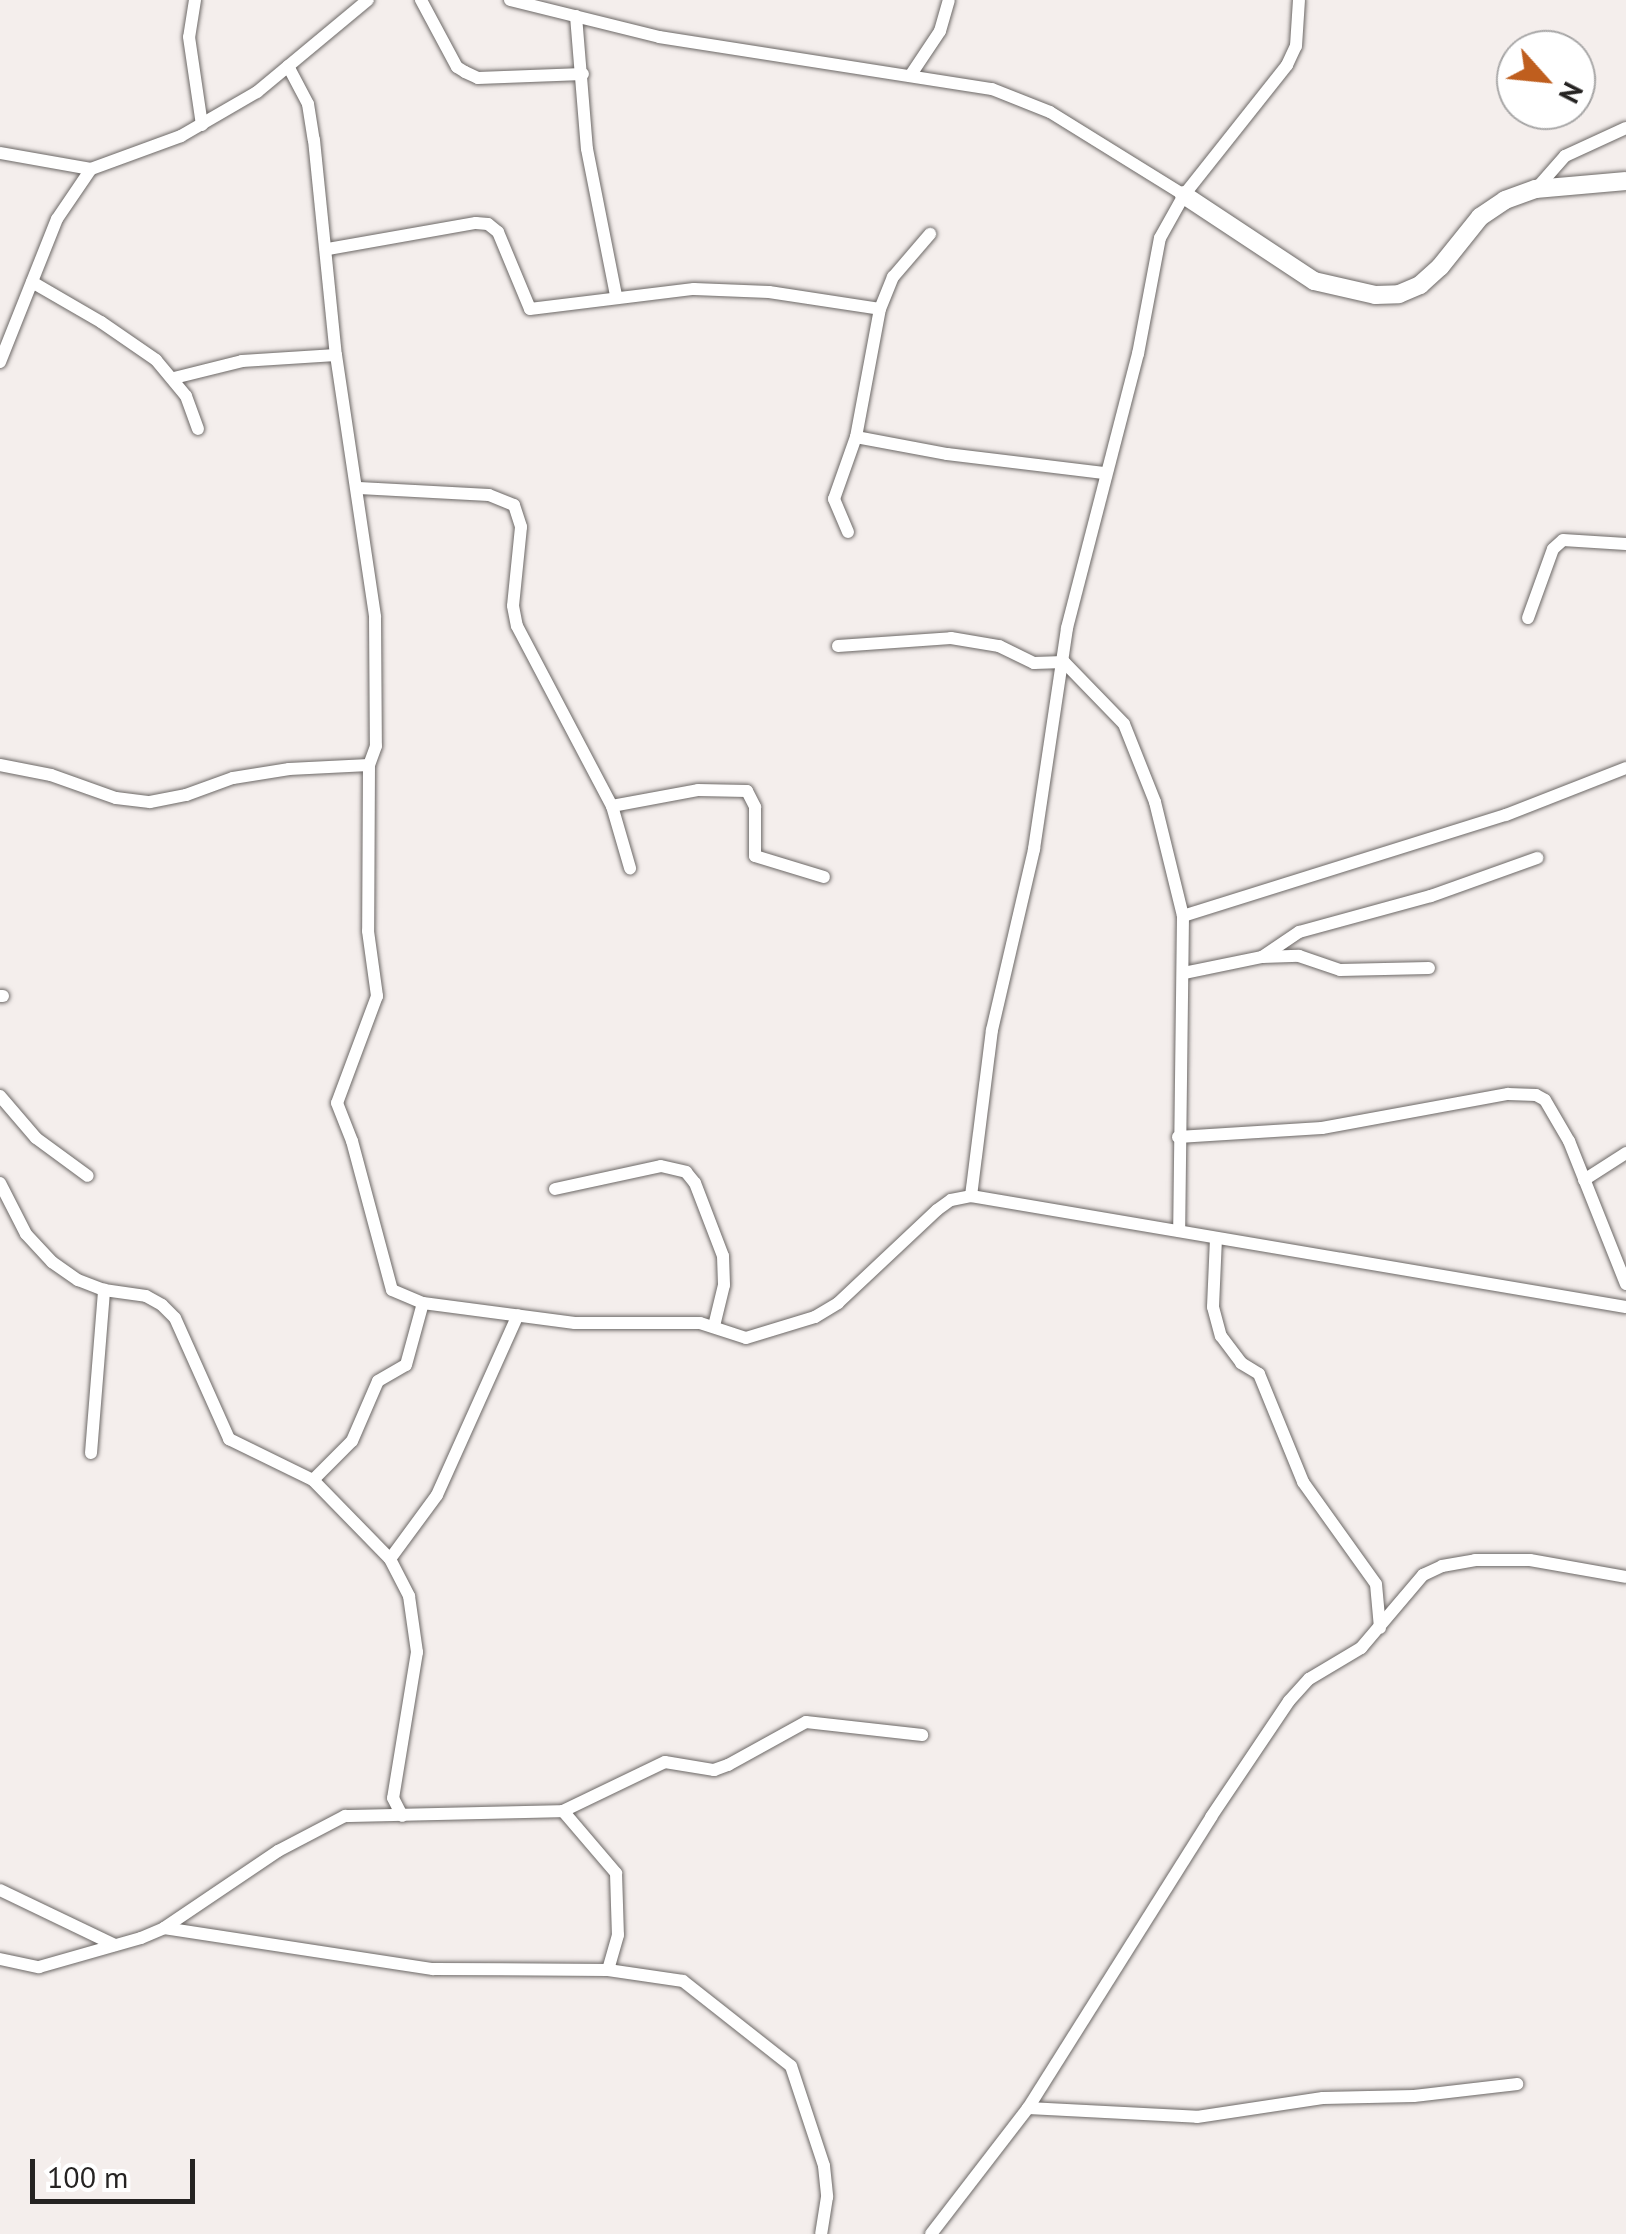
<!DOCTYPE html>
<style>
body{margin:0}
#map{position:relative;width:1626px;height:2234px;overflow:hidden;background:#f4eeec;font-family:"PT Sans",sans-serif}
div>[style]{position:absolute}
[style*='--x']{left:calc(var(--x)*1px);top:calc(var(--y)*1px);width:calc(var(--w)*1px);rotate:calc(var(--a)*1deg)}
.roads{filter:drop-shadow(0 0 2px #6c6866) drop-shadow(0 0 2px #6c6866)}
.street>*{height:12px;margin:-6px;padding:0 6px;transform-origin:6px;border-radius:6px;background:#fff}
.secondary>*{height:18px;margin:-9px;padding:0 9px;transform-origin:9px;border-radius:9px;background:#fff}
span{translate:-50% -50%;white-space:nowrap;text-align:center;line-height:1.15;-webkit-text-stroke:9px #fff;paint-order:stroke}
.north{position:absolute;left:1496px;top:30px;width:100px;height:100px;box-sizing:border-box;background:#fff;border:2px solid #a8a7a7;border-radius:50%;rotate:117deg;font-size:28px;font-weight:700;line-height:40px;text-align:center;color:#252322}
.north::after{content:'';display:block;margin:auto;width:35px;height:45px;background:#bf5e1e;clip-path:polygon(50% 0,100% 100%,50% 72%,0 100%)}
.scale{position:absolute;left:30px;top:2159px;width:165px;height:45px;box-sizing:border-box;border:5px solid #252322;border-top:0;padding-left:12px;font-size:30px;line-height:35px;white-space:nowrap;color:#252322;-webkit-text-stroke:8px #fff;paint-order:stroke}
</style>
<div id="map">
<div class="roads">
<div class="street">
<i style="--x:195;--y:0;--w:37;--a:99"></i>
<i style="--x:189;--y:37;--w:89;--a:81.6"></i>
<i style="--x:421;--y:0;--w:76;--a:61.8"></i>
<i style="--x:457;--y:67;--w:9;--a:32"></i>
<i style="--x:465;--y:72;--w:14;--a:25"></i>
<i style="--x:478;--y:78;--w:105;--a:-2.2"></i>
<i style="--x:510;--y:0;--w:154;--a:13.9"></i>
<i style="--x:659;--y:37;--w:337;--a:8.9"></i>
<i style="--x:992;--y:89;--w:62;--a:21.6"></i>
<i style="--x:1050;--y:112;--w:158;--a:31.8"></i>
<i style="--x:576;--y:16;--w:133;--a:85.3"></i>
<i style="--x:587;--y:149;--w:150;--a:78.8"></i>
<i style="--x:288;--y:66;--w:43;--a:62.2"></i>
<i style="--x:308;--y:104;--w:36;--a:81"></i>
<i style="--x:314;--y:140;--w:216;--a:84.2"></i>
<i style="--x:336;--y:355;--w:265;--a:81.5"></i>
<i style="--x:375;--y:617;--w:129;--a:89.6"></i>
<i style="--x:376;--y:746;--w:20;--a:110"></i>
<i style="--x:369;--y:765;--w:166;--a:90.3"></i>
<i style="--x:368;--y:931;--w:66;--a:82.1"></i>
<i style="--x:377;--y:996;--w:114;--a:110.5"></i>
<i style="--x:337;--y:1103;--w:41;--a:68.5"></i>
<i style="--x:352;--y:1141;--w:154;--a:75"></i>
<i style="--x:392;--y:1290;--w:34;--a:23"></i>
<i style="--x:423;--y:1303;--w:153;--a:7.5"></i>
<i style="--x:575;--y:1323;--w:125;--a:0"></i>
<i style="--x:700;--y:1323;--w:48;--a:18.1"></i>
<i style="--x:746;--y:1338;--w:72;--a:-16.9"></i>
<i style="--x:815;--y:1317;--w:27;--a:-31"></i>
<i style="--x:838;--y:1303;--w:136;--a:-43.2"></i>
<i style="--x:937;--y:1210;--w:17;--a:-36"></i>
<i style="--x:951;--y:1200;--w:20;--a:-11"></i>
<i style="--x:971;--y:1196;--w:664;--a:9.62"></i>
<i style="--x:910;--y:76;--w:54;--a:-56.3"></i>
<i style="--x:940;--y:31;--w:32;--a:-74"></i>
<i style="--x:0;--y:153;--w:92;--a:10"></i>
<i style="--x:1536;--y:189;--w:44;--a:-48.7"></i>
<i style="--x:1565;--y:156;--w:67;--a:-24.7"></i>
<i style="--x:328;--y:249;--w:150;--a:-10"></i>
<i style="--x:476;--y:223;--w:12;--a:5"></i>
<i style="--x:488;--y:224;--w:13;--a:39"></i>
<i style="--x:498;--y:232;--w:83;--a:67.4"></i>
<i style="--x:530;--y:309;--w:165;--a:-7"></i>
<i style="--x:694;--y:289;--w:75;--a:2.3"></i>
<i style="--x:769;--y:292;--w:112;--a:8.7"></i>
<i style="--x:32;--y:282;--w:80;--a:30.1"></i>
<i style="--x:101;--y:322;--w:67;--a:34.6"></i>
<i style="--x:156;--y:360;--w:47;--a:50.2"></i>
<i style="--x:186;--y:396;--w:35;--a:70"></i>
<i style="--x:0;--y:362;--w:154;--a:-68.3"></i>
<i style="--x:57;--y:219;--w:60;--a:-55.8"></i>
<i style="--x:91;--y:169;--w:96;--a:-20.1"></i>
<i style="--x:181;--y:136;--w:88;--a:-30.1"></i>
<i style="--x:257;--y:92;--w:144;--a:-39.7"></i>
<i style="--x:174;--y:378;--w:70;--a:-14"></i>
<i style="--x:242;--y:361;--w:94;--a:-3.7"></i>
<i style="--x:856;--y:437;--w:93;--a:10.6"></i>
<i style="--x:947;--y:454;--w:158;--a:6.9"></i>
<i style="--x:359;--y:488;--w:130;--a:3.1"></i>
<i style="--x:489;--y:495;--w:27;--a:22"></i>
<i style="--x:514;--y:505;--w:23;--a:72"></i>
<i style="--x:521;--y:527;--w:79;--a:95.8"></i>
<i style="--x:513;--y:606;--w:20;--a:79"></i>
<i style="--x:517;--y:626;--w:204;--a:62.2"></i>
<i style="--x:612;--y:806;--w:65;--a:73.8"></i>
<i style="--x:848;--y:532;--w:36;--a:-113"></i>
<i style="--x:834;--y:499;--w:66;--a:-70.5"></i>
<i style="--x:856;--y:437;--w:130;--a:-79.4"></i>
<i style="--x:880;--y:309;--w:35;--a:-68"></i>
<i style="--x:893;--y:277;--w:57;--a:-49.3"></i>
<i style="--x:1528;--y:618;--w:73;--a:-70.1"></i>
<i style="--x:1553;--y:549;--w:13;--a:-42"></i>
<i style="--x:1563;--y:540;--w:63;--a:3.6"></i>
<i style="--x:838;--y:646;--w:113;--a:-4"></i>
<i style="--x:951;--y:638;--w:49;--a:9.5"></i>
<i style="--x:999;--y:646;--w:39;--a:26"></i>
<i style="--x:1034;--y:663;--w:30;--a:-2"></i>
<i style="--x:1064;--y:662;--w:86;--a:45.9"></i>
<i style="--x:1124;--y:724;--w:84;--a:68.3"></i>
<i style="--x:1155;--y:802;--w:117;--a:76.2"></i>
<i style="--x:1183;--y:916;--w:315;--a:90.7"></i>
<i style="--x:0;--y:765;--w:52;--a:11.1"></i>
<i style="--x:51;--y:775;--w:69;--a:19.5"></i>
<i style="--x:116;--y:798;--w:34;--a:7"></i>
<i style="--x:150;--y:802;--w:37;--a:-11"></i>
<i style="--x:186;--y:795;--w:50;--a:-19.9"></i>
<i style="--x:233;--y:778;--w:57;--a:-9.1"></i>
<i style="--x:289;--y:769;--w:80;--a:-2.9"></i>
<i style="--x:612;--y:806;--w:87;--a:-10.5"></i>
<i style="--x:698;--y:790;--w:49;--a:1.2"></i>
<i style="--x:747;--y:791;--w:18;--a:63"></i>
<i style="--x:755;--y:807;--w:49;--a:90"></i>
<i style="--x:755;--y:856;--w:72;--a:16.9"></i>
<i style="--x:1183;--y:916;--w:338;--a:-17.4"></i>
<i style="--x:1506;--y:815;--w:129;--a:-21.4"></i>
<i style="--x:1262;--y:957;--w:45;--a:-34"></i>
<i style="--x:1299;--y:932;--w:137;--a:-15.3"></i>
<i style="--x:1431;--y:896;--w:113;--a:-19.7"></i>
<i style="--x:1184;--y:973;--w:80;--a:-11.6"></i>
<i style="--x:1262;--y:957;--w:37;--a:-2"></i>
<i style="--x:1299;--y:956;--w:43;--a:18.9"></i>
<i style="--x:1340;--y:970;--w:89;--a:-1.3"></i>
<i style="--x:0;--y:996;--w:3;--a:0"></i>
<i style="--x:0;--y:1096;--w:55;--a:49.4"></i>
<i style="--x:36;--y:1138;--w:64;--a:36.2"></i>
<i style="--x:1178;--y:1137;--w:144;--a:-3.6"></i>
<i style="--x:1322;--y:1128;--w:189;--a:-10.4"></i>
<i style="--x:1508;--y:1094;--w:28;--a:2"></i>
<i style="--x:1536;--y:1095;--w:10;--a:29"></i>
<i style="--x:1545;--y:1100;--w:48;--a:59.7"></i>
<i style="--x:1569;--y:1141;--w:154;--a:68.3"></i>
<i style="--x:1584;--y:1180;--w:50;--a:-32.7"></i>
<i style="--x:0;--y:1183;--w:57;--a:63"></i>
<i style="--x:26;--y:1234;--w:38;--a:47"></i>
<i style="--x:52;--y:1262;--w:32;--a:35"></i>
<i style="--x:78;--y:1280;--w:28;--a:21"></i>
<i style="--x:104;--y:1290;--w:42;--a:8.1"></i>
<i style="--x:146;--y:1296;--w:18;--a:29"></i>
<i style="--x:162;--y:1305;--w:18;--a:45"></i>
<i style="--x:175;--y:1318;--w:133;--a:65.9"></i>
<i style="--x:229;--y:1439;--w:93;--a:26"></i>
<i style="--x:313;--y:1480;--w:110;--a:45.7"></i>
<i style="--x:390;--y:1559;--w:42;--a:62.8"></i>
<i style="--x:409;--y:1596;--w:57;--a:81.9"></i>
<i style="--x:417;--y:1652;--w:148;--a:99.3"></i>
<i style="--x:393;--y:1798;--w:20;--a:63"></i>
<i style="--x:555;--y:1189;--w:108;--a:-12.2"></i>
<i style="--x:661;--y:1166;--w:26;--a:13"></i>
<i style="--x:686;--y:1172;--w:14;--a:51"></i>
<i style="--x:695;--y:1183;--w:78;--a:69"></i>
<i style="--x:723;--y:1256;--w:29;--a:88"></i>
<i style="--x:724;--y:1285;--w:42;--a:103.7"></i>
<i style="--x:971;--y:1196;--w:167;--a:-82.8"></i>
<i style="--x:992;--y:1030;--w:186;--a:-76.9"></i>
<i style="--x:1034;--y:849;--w:223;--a:-81.5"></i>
<i style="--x:1067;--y:628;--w:283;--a:-75.5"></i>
<i style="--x:1138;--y:354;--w:118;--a:-79.3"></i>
<i style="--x:1160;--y:238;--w:49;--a:-60.8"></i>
<i style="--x:1184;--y:195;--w:166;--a:-51.6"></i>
<i style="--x:1287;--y:65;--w:21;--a:-65"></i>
<i style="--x:1296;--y:46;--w:46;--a:-86.3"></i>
<i style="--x:1216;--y:1238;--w:69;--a:92.5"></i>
<i style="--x:1213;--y:1307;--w:30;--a:75"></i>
<i style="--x:1221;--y:1336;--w:34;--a:53"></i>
<i style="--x:1241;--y:1363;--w:21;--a:31"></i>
<i style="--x:1259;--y:1374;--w:117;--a:67.8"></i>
<i style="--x:1303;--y:1482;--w:125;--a:54.4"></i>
<i style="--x:1376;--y:1584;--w:44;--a:84.8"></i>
<i style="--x:91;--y:1453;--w:164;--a:-85.4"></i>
<i style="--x:313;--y:1480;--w:55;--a:-45"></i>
<i style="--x:352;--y:1441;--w:65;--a:-66.6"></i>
<i style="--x:378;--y:1381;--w:32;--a:-30"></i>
<i style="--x:406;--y:1365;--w:64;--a:-74.7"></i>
<i style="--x:390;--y:1559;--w:79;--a:-53.7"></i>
<i style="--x:437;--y:1495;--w:197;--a:-65.8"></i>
<i style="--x:563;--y:1811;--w:82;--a:49.5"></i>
<i style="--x:616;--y:1873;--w:62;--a:88.2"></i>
<i style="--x:618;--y:1935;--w:36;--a:106"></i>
<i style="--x:0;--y:1890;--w:127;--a:25.6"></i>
<i style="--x:164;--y:1928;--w:272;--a:8.7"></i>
<i style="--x:433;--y:1969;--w:175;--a:0.3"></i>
<i style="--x:608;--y:1970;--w:76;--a:8.3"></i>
<i style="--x:683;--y:1981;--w:137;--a:38.2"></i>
<i style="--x:791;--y:2066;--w:105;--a:71.7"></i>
<i style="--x:824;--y:2166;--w:31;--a:84"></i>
<i style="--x:827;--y:2197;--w:37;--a:99"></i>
<i style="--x:0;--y:1959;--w:40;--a:12"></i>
<i style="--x:39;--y:1967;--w:106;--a:-15.9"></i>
<i style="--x:141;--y:1938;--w:25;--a:-23"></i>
<i style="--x:164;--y:1928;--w:138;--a:-34"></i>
<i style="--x:278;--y:1851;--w:76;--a:-27.6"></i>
<i style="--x:345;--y:1816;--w:218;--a:-1.3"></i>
<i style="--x:563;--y:1811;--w:113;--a:-25.7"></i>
<i style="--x:665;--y:1762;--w:50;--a:9.3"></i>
<i style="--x:714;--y:1770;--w:15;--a:-20"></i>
<i style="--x:728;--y:1765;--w:89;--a:-28.9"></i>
<i style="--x:806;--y:1722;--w:117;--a:6.4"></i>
<i style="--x:1028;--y:2108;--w:169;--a:3"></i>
<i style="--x:1197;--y:2117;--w:127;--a:-8.6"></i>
<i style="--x:1323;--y:2098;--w:91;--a:-1.3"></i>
<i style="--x:1414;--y:2096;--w:104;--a:-6.6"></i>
<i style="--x:931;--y:2234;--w:159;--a:-52.4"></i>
<i style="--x:1028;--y:2108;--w:344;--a:-57.8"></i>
<i style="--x:1211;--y:1817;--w:140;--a:-56.1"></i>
<i style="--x:1289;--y:1701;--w:30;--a:-48"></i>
<i style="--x:1309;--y:1679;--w:61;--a:-30.8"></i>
<i style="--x:1361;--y:1648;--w:96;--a:-49.7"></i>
<i style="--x:1423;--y:1575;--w:21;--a:-25"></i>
<i style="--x:1442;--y:1566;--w:34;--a:-10"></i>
<i style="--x:1475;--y:1560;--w:55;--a:0"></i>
<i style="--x:1530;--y:1560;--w:97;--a:10"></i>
</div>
<div class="secondary">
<i style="--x:1184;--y:195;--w:156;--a:33.5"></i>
<i style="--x:1314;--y:281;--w:63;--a:12.9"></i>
<i style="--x:1375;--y:295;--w:24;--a:-2"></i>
<i style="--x:1399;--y:294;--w:23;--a:-23"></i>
<i style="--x:1420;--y:285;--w:27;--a:-42"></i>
<i style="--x:1440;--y:267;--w:64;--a:-51.3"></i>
<i style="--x:1480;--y:217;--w:30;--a:-34"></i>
<i style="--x:1505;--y:200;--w:33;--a:-20"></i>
<i style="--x:1536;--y:189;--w:90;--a:-5.1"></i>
</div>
</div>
<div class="north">N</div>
<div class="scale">100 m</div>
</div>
